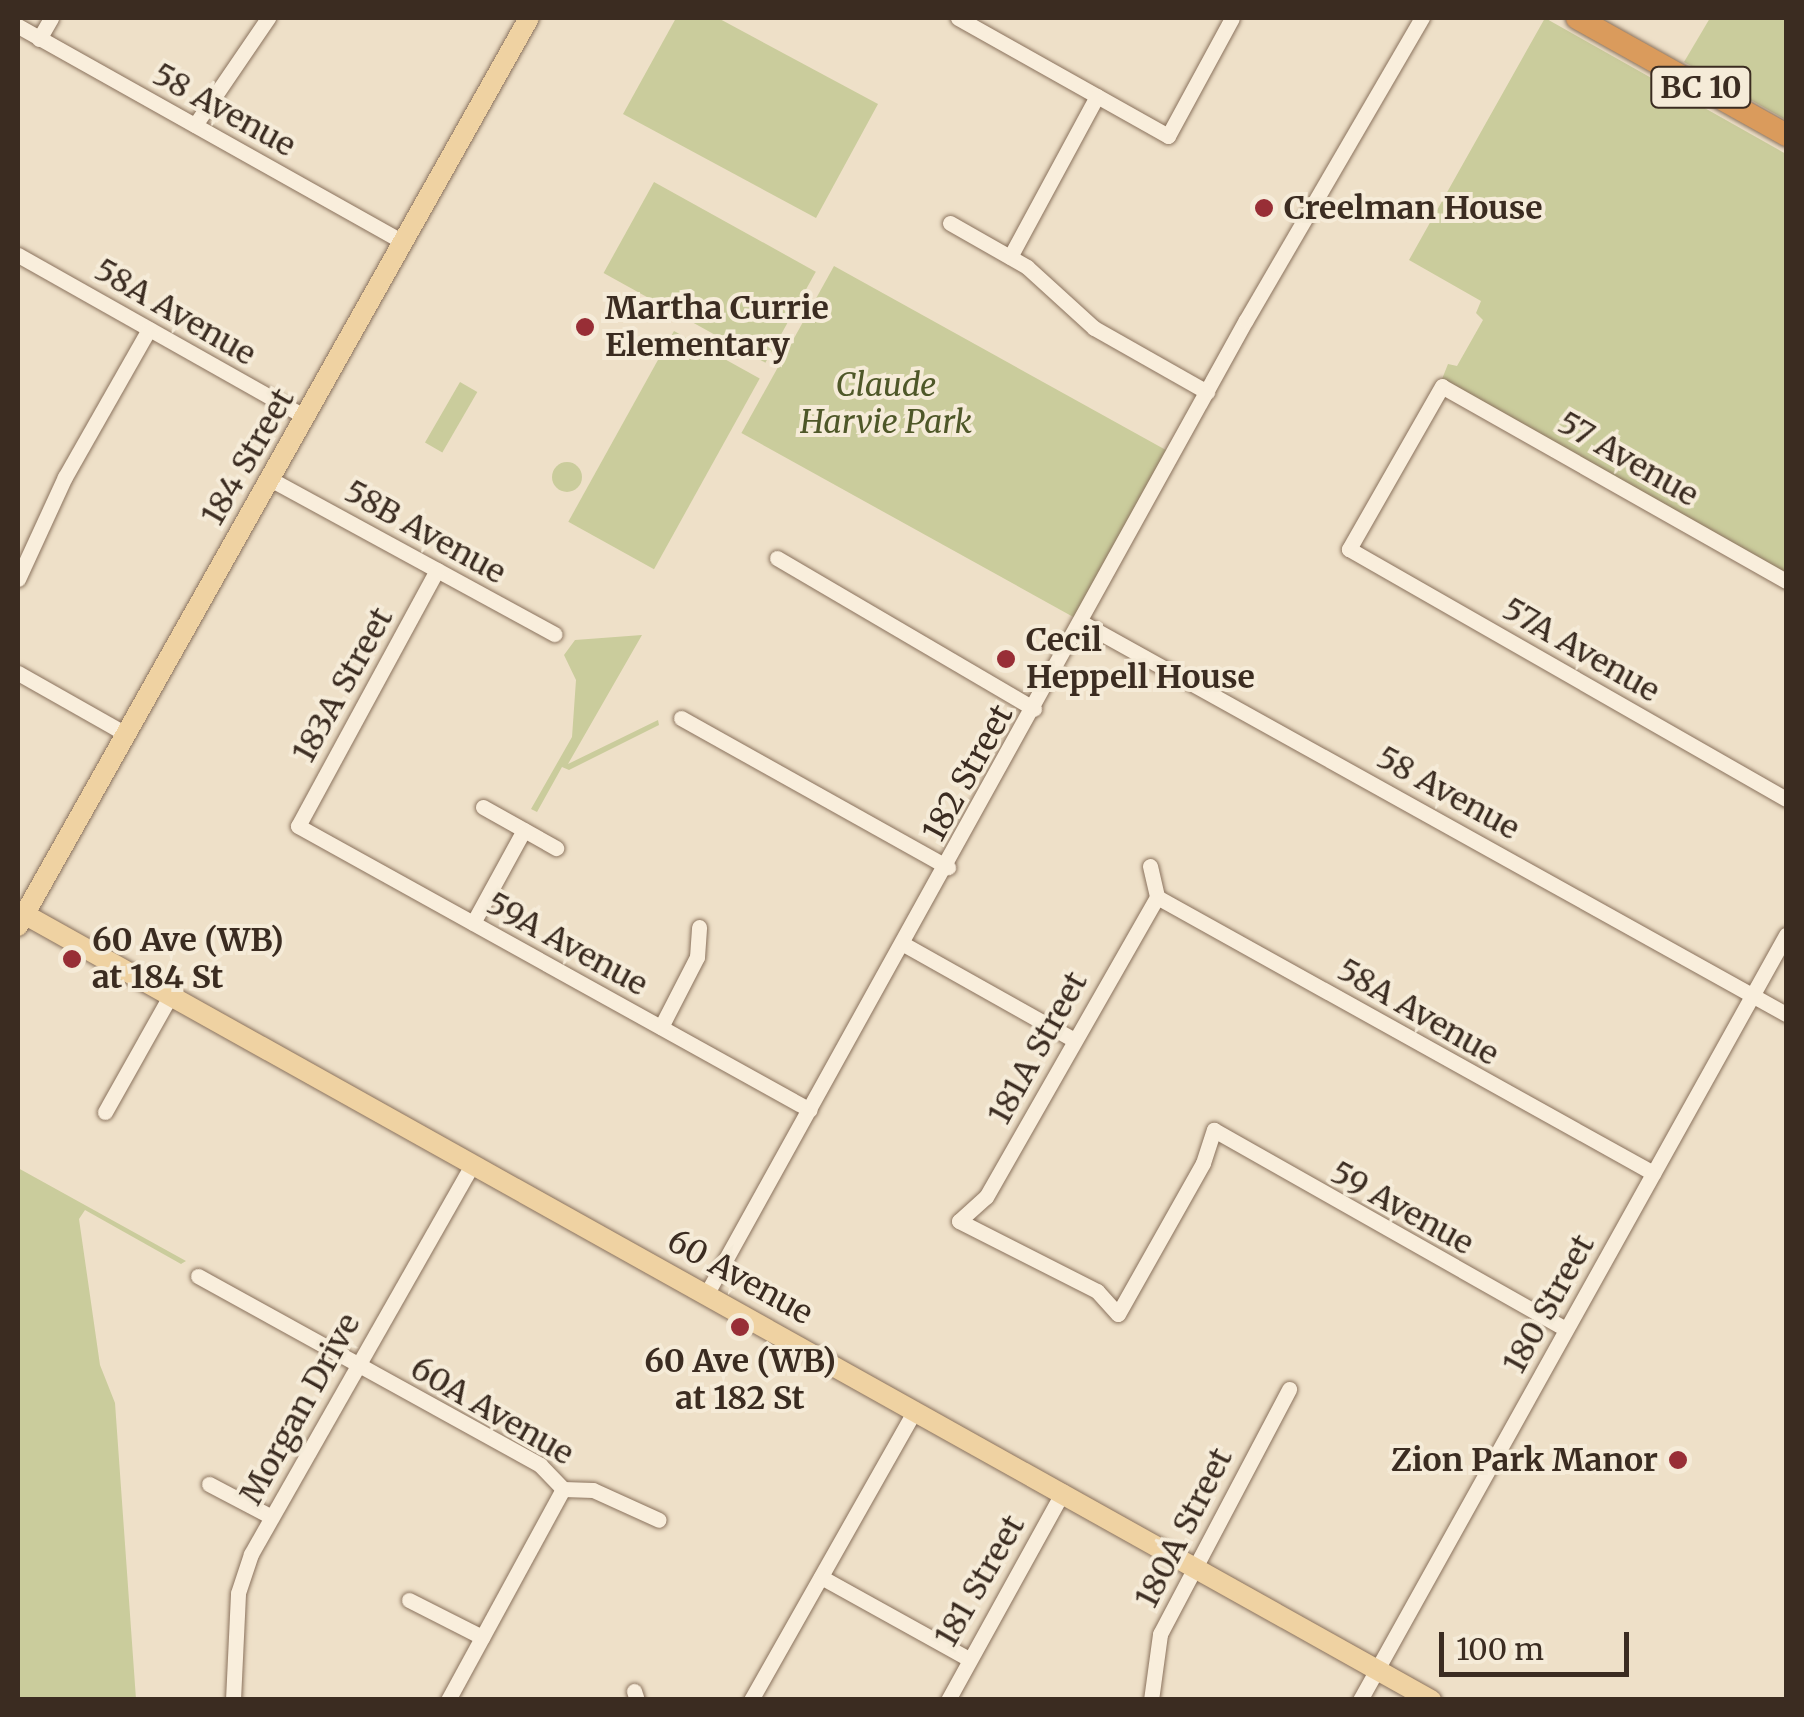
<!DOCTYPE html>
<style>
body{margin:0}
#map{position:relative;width:1804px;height:1717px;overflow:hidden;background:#eee0c8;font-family:Merriweather,serif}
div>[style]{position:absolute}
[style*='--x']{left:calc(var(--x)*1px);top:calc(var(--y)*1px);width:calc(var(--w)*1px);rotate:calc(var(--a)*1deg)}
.green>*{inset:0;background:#cacc9c;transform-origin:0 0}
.round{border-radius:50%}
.roads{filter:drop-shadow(0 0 2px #8a725d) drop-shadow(0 0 2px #8a725d)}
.minor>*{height:15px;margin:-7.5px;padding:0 7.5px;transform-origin:7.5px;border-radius:7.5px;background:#f9eedc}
.major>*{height:20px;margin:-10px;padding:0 10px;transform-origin:10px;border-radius:10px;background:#efd2a2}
.highway>*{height:22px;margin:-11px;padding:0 11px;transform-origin:11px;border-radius:11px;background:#da9b5c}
.dots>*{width:28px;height:28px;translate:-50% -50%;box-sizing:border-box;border:5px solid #f5ebd8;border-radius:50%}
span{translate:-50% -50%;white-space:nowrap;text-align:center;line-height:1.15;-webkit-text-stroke:8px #f5ebd8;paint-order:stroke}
.shield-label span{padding:2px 8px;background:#f5ebd8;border:2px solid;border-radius:8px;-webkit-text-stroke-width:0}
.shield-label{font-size:30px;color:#3b2c21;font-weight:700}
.street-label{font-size:32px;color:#3b2c21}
.poi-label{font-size:32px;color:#3b2c21;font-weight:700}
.left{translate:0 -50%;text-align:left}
.right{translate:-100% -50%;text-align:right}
.park-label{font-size:32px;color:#4e5728;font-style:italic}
.frame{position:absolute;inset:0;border:20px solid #3b2c21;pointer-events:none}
.scale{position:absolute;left:1439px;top:1632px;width:190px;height:45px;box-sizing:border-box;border:5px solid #3b2c21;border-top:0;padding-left:12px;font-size:30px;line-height:35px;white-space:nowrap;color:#3b2c21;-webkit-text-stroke:8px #f5ebd8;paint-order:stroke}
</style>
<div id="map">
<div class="green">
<i style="clip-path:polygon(676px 18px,718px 18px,878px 104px,816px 218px,623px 114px)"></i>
<i style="clip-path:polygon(1545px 18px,1786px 154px,1786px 577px,1442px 379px,1448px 364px,1457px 366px,1483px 320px,1476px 313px,1481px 301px,1409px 260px)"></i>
<i style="clip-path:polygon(1710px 18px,1786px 18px,1786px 120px,1684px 62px)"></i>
<i style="left:654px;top:182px;width:185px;height:104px;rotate:29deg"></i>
<i style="left:834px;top:266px;width:381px;height:191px;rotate:29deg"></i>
<i style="left:674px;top:331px;width:98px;height:218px;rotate:29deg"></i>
<i style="left:460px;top:382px;width:20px;height:70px;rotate:30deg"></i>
<i class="round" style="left:552px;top:462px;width:30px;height:30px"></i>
<i style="clip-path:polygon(642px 635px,568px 764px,658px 720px,659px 725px,569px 770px,562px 767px,537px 812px,531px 809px,572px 737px,576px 680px,564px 655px,575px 640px)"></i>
<i style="clip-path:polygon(18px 1168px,186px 1261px,181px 1264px,85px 1210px,79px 1219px,100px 1365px,115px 1403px,136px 1699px,18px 1699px)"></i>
</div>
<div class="roads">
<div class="minor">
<i style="--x:958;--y:18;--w:241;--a:29.3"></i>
<i style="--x:1168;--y:136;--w:134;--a:-61.5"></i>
<i style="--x:18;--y:26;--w:441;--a:29.3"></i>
<i style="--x:39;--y:39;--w:24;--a:-60"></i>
<i style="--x:195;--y:125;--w:130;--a:-55.7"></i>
<i style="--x:950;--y:223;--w:89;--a:29.7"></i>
<i style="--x:1027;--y:267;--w:91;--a:42.3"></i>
<i style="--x:1094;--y:328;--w:130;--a:29.5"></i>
<i style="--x:18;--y:255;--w:330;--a:29.4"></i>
<i style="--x:1010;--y:257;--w:183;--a:-61.6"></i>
<i style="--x:270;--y:479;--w:324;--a:28.6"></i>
<i style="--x:777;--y:558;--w:298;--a:30.4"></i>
<i style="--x:437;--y:570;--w:291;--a:118.5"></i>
<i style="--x:298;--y:826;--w:585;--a:29.02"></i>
<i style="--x:18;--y:579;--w:112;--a:-65.3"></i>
<i style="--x:65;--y:477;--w:170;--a:-60.4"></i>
<i style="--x:1786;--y:581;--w:395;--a:-150.5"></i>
<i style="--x:1442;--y:386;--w:188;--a:119.7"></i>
<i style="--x:1349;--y:549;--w:503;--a:29.77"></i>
<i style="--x:1081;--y:622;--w:807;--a:29.08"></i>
<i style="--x:18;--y:673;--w:124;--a:29.5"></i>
<i style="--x:681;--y:718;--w:306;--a:29.2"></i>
<i style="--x:483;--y:807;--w:84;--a:29.3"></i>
<i style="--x:1150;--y:866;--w:32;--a:77"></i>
<i style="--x:1157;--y:897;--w:568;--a:29.09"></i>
<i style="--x:473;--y:923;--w:106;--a:-61.3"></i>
<i style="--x:905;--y:945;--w:194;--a:29.3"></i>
<i style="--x:661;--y:1027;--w:79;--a:-62.8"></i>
<i style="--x:697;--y:957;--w:30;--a:-86"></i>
<i style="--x:105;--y:1112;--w:133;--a:-60.7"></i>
<i style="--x:959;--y:1221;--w:155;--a:26.9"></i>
<i style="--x:1097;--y:1291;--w:31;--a:48"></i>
<i style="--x:1118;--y:1314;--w:173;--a:-60.6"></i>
<i style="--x:1203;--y:1163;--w:35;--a:-72"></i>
<i style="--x:1214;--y:1130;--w:404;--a:29.5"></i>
<i style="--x:959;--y:1221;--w:36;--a:-42"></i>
<i style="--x:986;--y:1197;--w:345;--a:-60.3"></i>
<i style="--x:198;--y:1276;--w:391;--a:28.9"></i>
<i style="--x:540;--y:1465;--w:33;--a:46"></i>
<i style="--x:707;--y:1293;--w:1112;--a:-61.02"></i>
<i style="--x:1246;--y:320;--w:350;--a:-59.8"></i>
<i style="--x:209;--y:1484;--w:69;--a:27.7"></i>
<i style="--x:563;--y:1489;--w:30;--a:2"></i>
<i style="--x:593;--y:1490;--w:72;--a:24.4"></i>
<i style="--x:821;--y:1577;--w:167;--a:29"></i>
<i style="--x:409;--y:1600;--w:82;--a:26.9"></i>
<i style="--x:634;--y:1691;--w:9;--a:72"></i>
<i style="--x:233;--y:1700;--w:107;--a:-87.3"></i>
<i style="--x:238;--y:1593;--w:41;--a:-71.6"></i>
<i style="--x:251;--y:1554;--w:450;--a:-60.4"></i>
<i style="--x:448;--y:1700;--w:240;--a:-61.4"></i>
<i style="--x:751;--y:1700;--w:333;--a:-60.5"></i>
<i style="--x:948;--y:1700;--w:238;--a:-61.1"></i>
<i style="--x:1151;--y:1700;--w:67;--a:-82.2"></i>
<i style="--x:1160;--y:1634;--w:277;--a:-62.2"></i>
<i style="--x:1360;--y:1700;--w:876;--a:-60.89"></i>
</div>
<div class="major">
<i style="--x:24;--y:914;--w:1612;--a:29.19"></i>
<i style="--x:18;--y:926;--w:1042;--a:-60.63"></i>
</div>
<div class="highway">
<i style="--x:1577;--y:18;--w:240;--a:29.2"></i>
</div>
</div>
<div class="dots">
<i style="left:1264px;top:208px;background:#982e36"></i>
<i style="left:585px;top:327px;background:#982e36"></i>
<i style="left:1006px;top:659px;background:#982e36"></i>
<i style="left:72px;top:959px;background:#982e36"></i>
<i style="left:740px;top:1327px;background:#982e36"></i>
<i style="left:1678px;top:1460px;background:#982e36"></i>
</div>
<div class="shield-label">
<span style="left:1701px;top:87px">BC 10</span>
</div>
<div class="street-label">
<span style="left:224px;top:110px;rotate:29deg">58 Avenue</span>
<span style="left:175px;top:312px;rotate:30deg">58A Avenue</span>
<span style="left:248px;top:457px;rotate:-60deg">184 Street</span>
<span style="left:1628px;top:459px;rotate:30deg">57 Avenue</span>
<span style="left:425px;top:532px;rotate:29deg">58B Avenue</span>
<span style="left:1581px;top:650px;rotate:30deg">57A Avenue</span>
<span style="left:343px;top:685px;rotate:-61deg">183A Street</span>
<span style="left:968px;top:773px;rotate:-61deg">182 Street</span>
<span style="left:1448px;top:793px;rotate:29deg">58 Avenue</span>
<span style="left:567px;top:944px;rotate:29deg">59A Avenue</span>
<span style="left:1418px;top:1012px;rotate:30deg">58A Avenue</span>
<span style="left:1038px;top:1048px;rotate:-61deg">181A Street</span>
<span style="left:1402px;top:1208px;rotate:29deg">59 Avenue</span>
<span style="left:740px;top:1277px;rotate:29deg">60 Avenue</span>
<span style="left:1549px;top:1304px;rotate:-61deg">180 Street</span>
<span style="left:300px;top:1409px;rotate:-61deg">Morgan Drive</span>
<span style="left:492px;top:1411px;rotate:30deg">60A Avenue</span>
<span style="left:1184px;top:1528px;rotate:-63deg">180A Street</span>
<span style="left:980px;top:1581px;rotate:-60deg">181 Street</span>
</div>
<div class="poi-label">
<span class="left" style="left:1284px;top:208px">Creelman House</span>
<span class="left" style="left:605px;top:327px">Martha Currie<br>Elementary</span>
<span class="left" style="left:1026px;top:659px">Cecil<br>Heppell House</span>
<span class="left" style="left:92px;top:959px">60 Ave (WB)<br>at 184 St</span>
<span style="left:740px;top:1380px">60 Ave (WB)<br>at 182 St</span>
<span class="right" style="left:1658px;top:1460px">Zion Park Manor</span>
</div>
<div class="park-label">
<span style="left:886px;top:404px">Claude<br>Harvie Park</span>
</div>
<div class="frame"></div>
<div class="scale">100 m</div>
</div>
